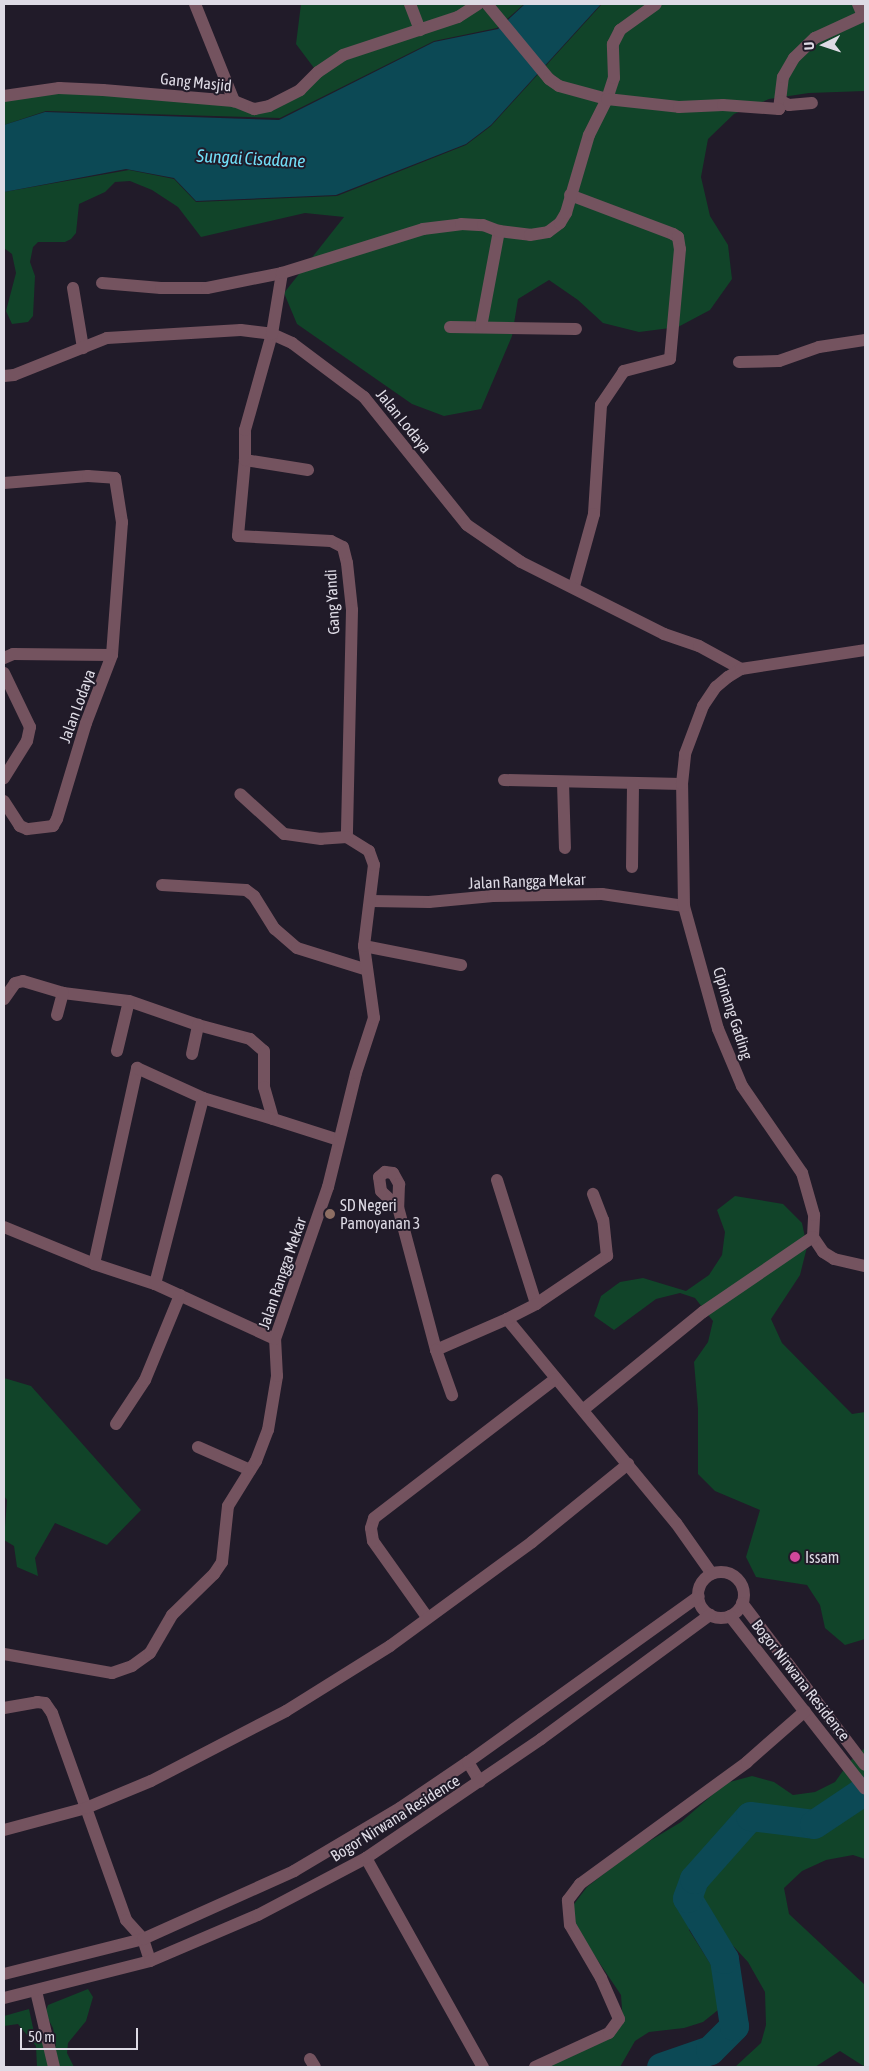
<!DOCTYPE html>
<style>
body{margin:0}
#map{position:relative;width:869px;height:2071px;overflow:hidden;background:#211b29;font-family:"Asap Condensed",sans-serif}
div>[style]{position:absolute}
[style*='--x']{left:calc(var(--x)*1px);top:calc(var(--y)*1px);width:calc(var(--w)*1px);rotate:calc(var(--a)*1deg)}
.green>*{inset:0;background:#114429}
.water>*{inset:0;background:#0c4955}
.river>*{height:29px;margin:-14.5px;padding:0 14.5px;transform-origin:14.5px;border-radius:14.5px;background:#0c4955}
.minor>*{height:12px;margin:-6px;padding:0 6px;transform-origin:6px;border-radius:6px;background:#74535f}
.minor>.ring{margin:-6px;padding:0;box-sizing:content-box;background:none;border:12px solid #74535f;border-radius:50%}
.dots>*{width:14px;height:14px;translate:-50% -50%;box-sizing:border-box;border:2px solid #211b29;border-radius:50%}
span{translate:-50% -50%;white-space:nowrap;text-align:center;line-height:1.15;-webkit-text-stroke:4px #211b29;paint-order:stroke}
.street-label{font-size:16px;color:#dedbe5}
.poi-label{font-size:16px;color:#dedbe5}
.left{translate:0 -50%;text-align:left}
.water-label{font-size:18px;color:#71def7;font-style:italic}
.frame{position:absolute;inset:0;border:5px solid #dedbe5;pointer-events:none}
.north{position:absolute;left:799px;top:20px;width:50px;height:50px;-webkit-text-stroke:4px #211b29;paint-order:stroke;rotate:266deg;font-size:14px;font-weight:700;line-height:20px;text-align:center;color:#dedbe5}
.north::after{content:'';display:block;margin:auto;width:18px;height:22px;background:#dedbe5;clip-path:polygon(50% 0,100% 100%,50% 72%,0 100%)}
.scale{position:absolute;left:20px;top:2028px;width:118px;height:22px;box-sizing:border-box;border:2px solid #dedbe5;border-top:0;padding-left:6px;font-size:15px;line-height:18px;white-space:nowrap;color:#dedbe5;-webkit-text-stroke:4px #211b29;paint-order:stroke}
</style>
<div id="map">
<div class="green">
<i style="clip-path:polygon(301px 4px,524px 4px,497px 28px,434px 41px,280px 118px,46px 111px,4px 125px,4px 96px,59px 88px,269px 106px,317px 72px,296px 44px)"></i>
<i style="clip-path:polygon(602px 4px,865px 4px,865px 91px,809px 93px,769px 99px,734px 114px,708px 139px,701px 177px,710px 216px,728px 245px,732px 279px,710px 310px,678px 327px,639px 332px,603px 323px,578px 300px,549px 280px,518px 299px,512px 336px,481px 409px,444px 416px,412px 404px,297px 324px,284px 293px,344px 217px,305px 213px,201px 237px,178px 207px,152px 190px,130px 181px,115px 182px,105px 192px,79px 204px,76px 233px,71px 239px,65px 242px,38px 242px,33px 247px,30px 262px,35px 276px,33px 316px,28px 322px,12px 324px,6px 311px,16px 273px,12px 254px,4px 248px,4px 192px,129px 170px,174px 179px,196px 202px,337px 196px,466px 145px,491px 126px)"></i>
<i style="clip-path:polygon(735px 1196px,783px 1204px,802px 1223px,807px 1247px,800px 1275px,771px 1319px,782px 1343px,852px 1414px,865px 1412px,865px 1639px,845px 1645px,825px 1628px,820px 1605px,807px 1585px,756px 1577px,746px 1557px,760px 1510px,715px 1491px,698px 1474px,698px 1409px,694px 1362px,708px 1342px,713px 1321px,695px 1298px,680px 1293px,656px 1299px,614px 1330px,594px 1316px,601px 1296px,620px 1282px,643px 1278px,686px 1291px,709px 1275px,722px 1255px,725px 1232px,717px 1210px)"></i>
<i style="clip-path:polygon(4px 1378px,31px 1386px,141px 1510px,107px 1545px,55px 1523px,35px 1558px,38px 1576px,17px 1567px,14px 1546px,4px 1540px,7px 1500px,4px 1496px)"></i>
<i style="clip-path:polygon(865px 1748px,865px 1859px,853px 1855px,826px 1860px,802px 1871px,784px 1888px,789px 1914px,865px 1985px,865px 2067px,840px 2051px,815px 2067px,735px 2067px,761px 2043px,766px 2025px,765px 1992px,748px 1962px,712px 1923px,708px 1908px,691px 1911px,689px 1930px,718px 1976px,723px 1993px,718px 2010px,703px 2022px,684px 2028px,649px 2032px,635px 2041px,620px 2067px,541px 2067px,623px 2022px,621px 1995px,574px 1925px,574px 1904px,587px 1887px,633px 1851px,681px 1822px,726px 1783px,752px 1776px,774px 1782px,793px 1795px,815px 1792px,835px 1782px,850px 1761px)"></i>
<i style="clip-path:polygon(88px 1989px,93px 1997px,86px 2021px,68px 2043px,67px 2053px,74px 2067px,37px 2067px,36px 2046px,18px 2024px,4px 2026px,4px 2016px,29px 2009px,35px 2037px,49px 2048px,56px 2046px,53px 2028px,45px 2013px,48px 2005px)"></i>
</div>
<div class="water">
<i style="clip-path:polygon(525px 4px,601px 4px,491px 125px,466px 144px,336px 195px,196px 201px,174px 178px,126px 169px,4px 192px,4px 125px,45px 112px,279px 120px,434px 42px,498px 29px)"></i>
</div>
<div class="river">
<i style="--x:661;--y:2067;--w:52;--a:-19.1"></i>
<i style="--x:710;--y:2050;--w:34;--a:-45"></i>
<i style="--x:734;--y:2026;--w:68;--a:-98.5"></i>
<i style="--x:724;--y:1959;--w:71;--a:-121.2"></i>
<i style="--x:687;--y:1898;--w:20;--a:-70"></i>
<i style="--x:694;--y:1879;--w:84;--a:-48.4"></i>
<i style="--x:750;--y:1816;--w:64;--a:7.1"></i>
<i style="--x:814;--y:1824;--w:61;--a:-33.7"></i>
</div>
<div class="minor">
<i style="--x:195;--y:4;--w:105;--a:68.1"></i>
<i style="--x:410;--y:4;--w:28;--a:69"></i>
<i style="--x:487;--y:4;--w:97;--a:50.4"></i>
<i style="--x:549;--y:79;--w:12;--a:35"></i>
<i style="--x:559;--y:86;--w:50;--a:15.2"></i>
<i style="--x:607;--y:99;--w:22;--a:-72"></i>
<i style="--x:614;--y:78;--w:34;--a:-92"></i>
<i style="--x:613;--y:44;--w:16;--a:-63"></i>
<i style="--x:620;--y:30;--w:44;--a:-35.8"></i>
<i style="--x:858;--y:4;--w:13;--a:67"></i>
<i style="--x:4;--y:96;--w:56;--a:-8.3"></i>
<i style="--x:59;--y:88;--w:44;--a:2.6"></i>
<i style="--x:103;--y:90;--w:131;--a:4.8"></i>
<i style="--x:234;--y:101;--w:22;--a:22"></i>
<i style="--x:254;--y:109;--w:15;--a:-11"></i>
<i style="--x:269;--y:106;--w:35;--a:-27"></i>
<i style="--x:300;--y:90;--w:25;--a:-45"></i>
<i style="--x:318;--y:72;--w:30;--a:-34"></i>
<i style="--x:343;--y:55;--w:121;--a:-18.3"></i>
<i style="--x:458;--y:17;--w:24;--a:-33"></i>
<i style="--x:779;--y:109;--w:32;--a:-83"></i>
<i style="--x:783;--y:77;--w:22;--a:-60"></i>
<i style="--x:794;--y:58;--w:29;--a:-44"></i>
<i style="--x:815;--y:38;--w:55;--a:-24.7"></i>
<i style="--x:779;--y:109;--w:8;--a:-76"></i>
<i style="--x:781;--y:101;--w:9;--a:27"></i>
<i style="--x:789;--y:105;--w:23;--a:-5"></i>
<i style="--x:570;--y:195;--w:110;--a:20.7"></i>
<i style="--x:673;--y:234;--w:6;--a:31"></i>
<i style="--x:678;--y:237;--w:12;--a:81"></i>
<i style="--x:680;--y:249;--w:110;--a:95.2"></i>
<i style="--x:670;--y:359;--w:48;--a:165.4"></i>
<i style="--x:624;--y:371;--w:41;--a:124.1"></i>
<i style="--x:601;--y:405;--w:109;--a:93.7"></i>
<i style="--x:594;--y:514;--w:75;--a:105.5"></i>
<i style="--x:102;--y:283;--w:59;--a:4.8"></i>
<i style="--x:161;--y:288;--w:46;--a:0"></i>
<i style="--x:207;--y:288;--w:76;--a:-11.3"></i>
<i style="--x:73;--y:288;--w:61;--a:80.5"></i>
<i style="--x:450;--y:327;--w:126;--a:0.9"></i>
<i style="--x:481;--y:327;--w:98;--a:-79.4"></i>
<i style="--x:739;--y:362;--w:40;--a:-1.4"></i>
<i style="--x:779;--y:361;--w:42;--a:-19.3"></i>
<i style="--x:819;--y:347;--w:47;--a:-8.7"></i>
<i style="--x:4;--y:376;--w:10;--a:-6"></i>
<i style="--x:14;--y:375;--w:100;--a:-21.7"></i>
<i style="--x:107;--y:338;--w:134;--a:-3.4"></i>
<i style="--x:241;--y:330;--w:31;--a:7"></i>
<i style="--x:272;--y:334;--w:22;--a:24"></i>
<i style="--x:292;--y:343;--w:90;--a:36.9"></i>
<i style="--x:364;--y:397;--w:164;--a:51.2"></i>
<i style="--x:467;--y:525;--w:65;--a:34.4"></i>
<i style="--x:521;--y:562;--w:160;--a:26.7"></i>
<i style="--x:664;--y:634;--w:37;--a:19"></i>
<i style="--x:699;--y:646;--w:48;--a:28.7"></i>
<i style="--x:245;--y:460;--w:76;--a:95.3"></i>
<i style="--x:238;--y:536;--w:93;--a:3.1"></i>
<i style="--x:331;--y:541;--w:13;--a:27"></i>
<i style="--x:343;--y:547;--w:16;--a:76"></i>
<i style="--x:347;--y:563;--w:47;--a:83.9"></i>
<i style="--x:352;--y:610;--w:227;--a:91.3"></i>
<i style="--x:308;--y:470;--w:64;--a:-171"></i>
<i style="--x:245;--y:460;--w:30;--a:-90"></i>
<i style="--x:245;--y:430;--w:100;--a:-74.3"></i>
<i style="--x:272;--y:334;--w:62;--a:-80.7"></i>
<i style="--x:282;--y:273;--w:148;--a:-17.3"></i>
<i style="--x:423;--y:229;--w:38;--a:-7"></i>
<i style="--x:461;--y:224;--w:22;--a:3"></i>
<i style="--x:483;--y:225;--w:17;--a:21"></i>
<i style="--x:499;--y:231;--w:31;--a:7"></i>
<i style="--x:530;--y:235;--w:18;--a:-9"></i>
<i style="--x:548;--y:232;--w:15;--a:-37"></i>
<i style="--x:560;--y:223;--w:12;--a:-59"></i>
<i style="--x:566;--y:213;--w:81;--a:-73.6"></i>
<i style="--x:589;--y:135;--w:40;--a:-63.4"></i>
<i style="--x:607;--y:99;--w:72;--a:6.3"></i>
<i style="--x:679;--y:107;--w:44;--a:-2.6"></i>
<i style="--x:723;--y:105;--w:56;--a:4.1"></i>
<i style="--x:4;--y:483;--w:84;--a:-4.8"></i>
<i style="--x:88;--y:476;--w:27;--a:4"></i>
<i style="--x:115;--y:478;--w:45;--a:81"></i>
<i style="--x:122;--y:522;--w:133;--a:94.3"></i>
<i style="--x:112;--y:655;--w:73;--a:110.9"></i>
<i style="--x:86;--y:723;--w:100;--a:106.8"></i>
<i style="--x:57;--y:819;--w:8;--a:120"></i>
<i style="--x:53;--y:826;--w:26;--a:173"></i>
<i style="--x:27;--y:829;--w:8;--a:-157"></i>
<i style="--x:20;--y:826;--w:30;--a:-123"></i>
<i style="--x:4;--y:658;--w:10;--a:-24"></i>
<i style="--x:13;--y:654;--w:99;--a:0.6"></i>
<i style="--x:4;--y:673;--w:60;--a:64.3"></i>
<i style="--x:30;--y:727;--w:14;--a:102"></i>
<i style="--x:27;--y:741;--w:44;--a:121.9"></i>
<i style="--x:504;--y:780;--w:178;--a:1.3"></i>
<i style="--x:563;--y:782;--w:66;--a:88.3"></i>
<i style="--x:632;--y:867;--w:83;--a:-89.3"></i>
<i style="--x:162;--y:885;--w:84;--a:3.4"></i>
<i style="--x:246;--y:890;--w:10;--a:37"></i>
<i style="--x:254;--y:896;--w:39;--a:58"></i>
<i style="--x:275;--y:929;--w:29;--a:41"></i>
<i style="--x:297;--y:948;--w:73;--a:17.4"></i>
<i style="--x:371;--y:901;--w:58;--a:1"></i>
<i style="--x:429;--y:902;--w:64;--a:-5.4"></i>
<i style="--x:493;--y:896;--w:109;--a:-1.1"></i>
<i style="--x:602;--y:894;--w:83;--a:8.3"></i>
<i style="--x:364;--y:946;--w:99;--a:11.1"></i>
<i style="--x:4;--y:999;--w:19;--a:-55"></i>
<i style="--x:15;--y:983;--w:8;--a:-14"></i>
<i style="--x:23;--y:981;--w:42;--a:16.7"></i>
<i style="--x:63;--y:993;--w:66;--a:6.9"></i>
<i style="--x:129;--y:1001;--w:73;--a:19.2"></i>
<i style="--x:198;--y:1025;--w:54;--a:15.1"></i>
<i style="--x:250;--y:1039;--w:18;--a:41"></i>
<i style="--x:264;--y:1051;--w:36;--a:90"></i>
<i style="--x:264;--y:1087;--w:33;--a:74"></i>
<i style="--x:273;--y:1119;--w:69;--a:17.7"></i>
<i style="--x:57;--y:1015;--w:23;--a:-75"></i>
<i style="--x:117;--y:1051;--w:51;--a:-76.5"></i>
<i style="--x:192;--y:1054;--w:30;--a:-78"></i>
<i style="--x:497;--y:1180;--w:130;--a:72.5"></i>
<i style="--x:536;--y:1304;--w:86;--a:-34.1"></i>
<i style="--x:607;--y:1256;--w:36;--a:-96"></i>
<i style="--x:603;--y:1220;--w:28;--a:-111"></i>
<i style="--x:398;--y:1207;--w:23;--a:-137"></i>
<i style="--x:381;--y:1191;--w:14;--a:-98"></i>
<i style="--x:379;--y:1177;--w:8;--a:-40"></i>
<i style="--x:385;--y:1172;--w:8;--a:7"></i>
<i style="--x:393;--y:1173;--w:13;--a:61"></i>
<i style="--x:399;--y:1184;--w:23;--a:92"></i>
<i style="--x:398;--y:1207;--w:148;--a:75.1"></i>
<i style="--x:436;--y:1350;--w:77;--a:-23.6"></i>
<i style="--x:507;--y:1319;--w:265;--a:50.4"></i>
<i style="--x:676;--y:1523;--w:62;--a:54.8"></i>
<i style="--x:4;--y:1227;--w:97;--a:22.3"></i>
<i style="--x:94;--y:1264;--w:64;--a:18.2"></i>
<i style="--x:155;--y:1284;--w:132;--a:24.6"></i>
<i style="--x:813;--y:1237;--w:22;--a:-87"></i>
<i style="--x:814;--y:1215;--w:44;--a:-105.9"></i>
<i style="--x:802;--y:1173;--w:106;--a:-124.6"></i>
<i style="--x:742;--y:1086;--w:62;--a:-112.8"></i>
<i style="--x:718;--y:1029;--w:128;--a:-105.5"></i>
<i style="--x:684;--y:906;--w:122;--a:-90.9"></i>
<i style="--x:682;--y:784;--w:30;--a:-84"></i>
<i style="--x:685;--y:754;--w:51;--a:-69.4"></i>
<i style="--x:703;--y:706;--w:23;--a:-56"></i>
<i style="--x:716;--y:687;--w:16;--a:-40"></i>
<i style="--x:728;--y:677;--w:15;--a:-32"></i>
<i style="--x:741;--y:669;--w:125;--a:-8.7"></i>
<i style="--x:813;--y:1237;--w:18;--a:56"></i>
<i style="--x:823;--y:1252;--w:13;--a:32"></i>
<i style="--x:834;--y:1259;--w:32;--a:13"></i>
<i style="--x:94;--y:1264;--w:201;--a:-77.6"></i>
<i style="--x:137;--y:1068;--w:72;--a:24.4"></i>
<i style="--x:203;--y:1098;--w:73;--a:16.7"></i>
<i style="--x:155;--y:1284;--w:192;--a:-75.5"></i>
<i style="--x:507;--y:1319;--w:33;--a:-27"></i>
<i style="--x:436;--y:1350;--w:48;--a:70.4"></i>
<i style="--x:584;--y:1409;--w:154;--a:-39.2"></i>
<i style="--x:703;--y:1312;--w:133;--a:-34.3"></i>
<i style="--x:116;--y:1424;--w:53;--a:-56.6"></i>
<i style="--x:145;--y:1380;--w:92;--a:-67.6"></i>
<i style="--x:198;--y:1447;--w:57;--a:23.9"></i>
<i class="ring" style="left:698px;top:1572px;width:34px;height:34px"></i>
<i style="--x:742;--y:1603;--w:203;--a:52.8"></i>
<i style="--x:730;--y:1616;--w:219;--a:52"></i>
<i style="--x:427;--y:1617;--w:93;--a:-125.4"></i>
<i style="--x:373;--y:1541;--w:13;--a:-99"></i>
<i style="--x:371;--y:1528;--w:10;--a:-73"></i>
<i style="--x:374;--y:1518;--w:228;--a:-37.5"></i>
<i style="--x:4;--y:1654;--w:110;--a:10"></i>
<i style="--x:112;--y:1673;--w:21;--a:-19"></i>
<i style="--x:132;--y:1666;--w:22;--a:-36"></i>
<i style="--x:150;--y:1653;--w:44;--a:-59.9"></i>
<i style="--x:172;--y:1615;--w:59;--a:-44.3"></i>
<i style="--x:214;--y:1574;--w:14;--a:-56"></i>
<i style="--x:222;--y:1562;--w:56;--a:-83.9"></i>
<i style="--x:228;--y:1506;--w:53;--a:-58.1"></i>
<i style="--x:256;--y:1461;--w:33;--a:-69"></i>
<i style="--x:268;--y:1430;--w:55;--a:-80.5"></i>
<i style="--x:277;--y:1376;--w:37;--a:-93"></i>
<i style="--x:275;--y:1339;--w:161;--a:-70.8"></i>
<i style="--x:328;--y:1187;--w:117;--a:-76.2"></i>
<i style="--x:356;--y:1073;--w:58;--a:-71.9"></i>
<i style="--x:374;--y:1018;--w:73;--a:-97.9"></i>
<i style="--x:364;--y:946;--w:82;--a:-83"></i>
<i style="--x:374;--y:865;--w:15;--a:-110"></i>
<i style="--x:369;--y:851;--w:26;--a:-148"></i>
<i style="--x:347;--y:837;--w:26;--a:176"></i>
<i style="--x:321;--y:839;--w:37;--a:-172"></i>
<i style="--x:284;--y:834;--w:59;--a:-137.7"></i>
<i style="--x:4;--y:1708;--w:34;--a:-10"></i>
<i style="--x:37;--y:1702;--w:8;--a:7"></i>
<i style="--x:45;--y:1703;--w:12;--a:55"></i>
<i style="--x:52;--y:1713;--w:220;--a:70.3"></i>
<i style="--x:126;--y:1920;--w:25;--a:48"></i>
<i style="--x:143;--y:1939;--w:23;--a:72"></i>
<i style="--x:468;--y:1762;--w:23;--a:59"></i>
<i style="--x:4;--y:1830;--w:85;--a:-15"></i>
<i style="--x:86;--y:1808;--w:70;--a:-22.6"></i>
<i style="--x:151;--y:1781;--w:152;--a:-27.4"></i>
<i style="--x:286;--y:1711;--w:123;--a:-32"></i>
<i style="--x:390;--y:1646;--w:176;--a:-36.2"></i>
<i style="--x:532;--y:1542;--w:124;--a:-39.1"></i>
<i style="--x:366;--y:1858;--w:240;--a:60.8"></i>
<i style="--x:4;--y:1974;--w:143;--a:-14.1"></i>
<i style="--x:143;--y:1939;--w:166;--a:-24.2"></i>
<i style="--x:294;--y:1871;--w:123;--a:-30.7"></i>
<i style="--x:400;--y:1808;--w:82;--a:-34.1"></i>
<i style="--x:468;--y:1762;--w:284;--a:-35.7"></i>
<i style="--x:36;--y:1991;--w:78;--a:76.7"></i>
<i style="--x:4;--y:1998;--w:151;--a:-14.2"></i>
<i style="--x:150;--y:1961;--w:117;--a:-23.1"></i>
<i style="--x:258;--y:1915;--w:122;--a:-27.8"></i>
<i style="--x:366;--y:1858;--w:212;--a:-34.2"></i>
<i style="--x:541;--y:1739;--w:210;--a:-36.3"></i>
<i style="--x:310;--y:2059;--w:9;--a:58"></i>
<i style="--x:535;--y:2067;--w:81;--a:-24.7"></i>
<i style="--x:609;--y:2033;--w:17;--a:-54"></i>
<i style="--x:619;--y:2019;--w:45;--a:-113.7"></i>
<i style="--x:601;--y:1978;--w:61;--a:-120.3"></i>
<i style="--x:570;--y:1925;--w:25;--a:-95"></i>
<i style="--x:568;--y:1900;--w:20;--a:-53"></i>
<i style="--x:580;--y:1884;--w:207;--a:-36.1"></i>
<i style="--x:747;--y:1762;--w:77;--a:-41.3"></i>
</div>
<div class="dots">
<i style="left:330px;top:1214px;background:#8d6e63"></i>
<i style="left:795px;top:1557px;background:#d1479c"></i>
</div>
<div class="street-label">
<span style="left:196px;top:82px;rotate:6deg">Gang Masjid</span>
<span style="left:404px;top:421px;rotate:51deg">Jalan Lodaya</span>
<span style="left:332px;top:602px;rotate:-93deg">Gang Yandi</span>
<span style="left:77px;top:706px;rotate:-70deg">Jalan Lodaya</span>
<span style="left:527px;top:881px;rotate:-2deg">Jalan Rangga Mekar</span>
<span style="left:733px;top:1013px;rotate:72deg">Cipinang Gading</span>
<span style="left:282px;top:1273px;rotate:-71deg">Jalan Rangga Mekar</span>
<span style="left:801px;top:1680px;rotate:52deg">Bogor Nirwana Residence</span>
<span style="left:395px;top:1818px;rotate:-32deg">Bogor Nirwana Residence</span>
</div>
<div class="poi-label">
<span class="left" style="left:340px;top:1214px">SD Negeri<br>Pamoyanan 3</span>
<span class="left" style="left:805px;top:1557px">Issam</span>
</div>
<div class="water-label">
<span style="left:251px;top:159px;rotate:3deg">Sungai Cisadane</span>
</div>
<div class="frame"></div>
<div class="north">U</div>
<div class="scale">50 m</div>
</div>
